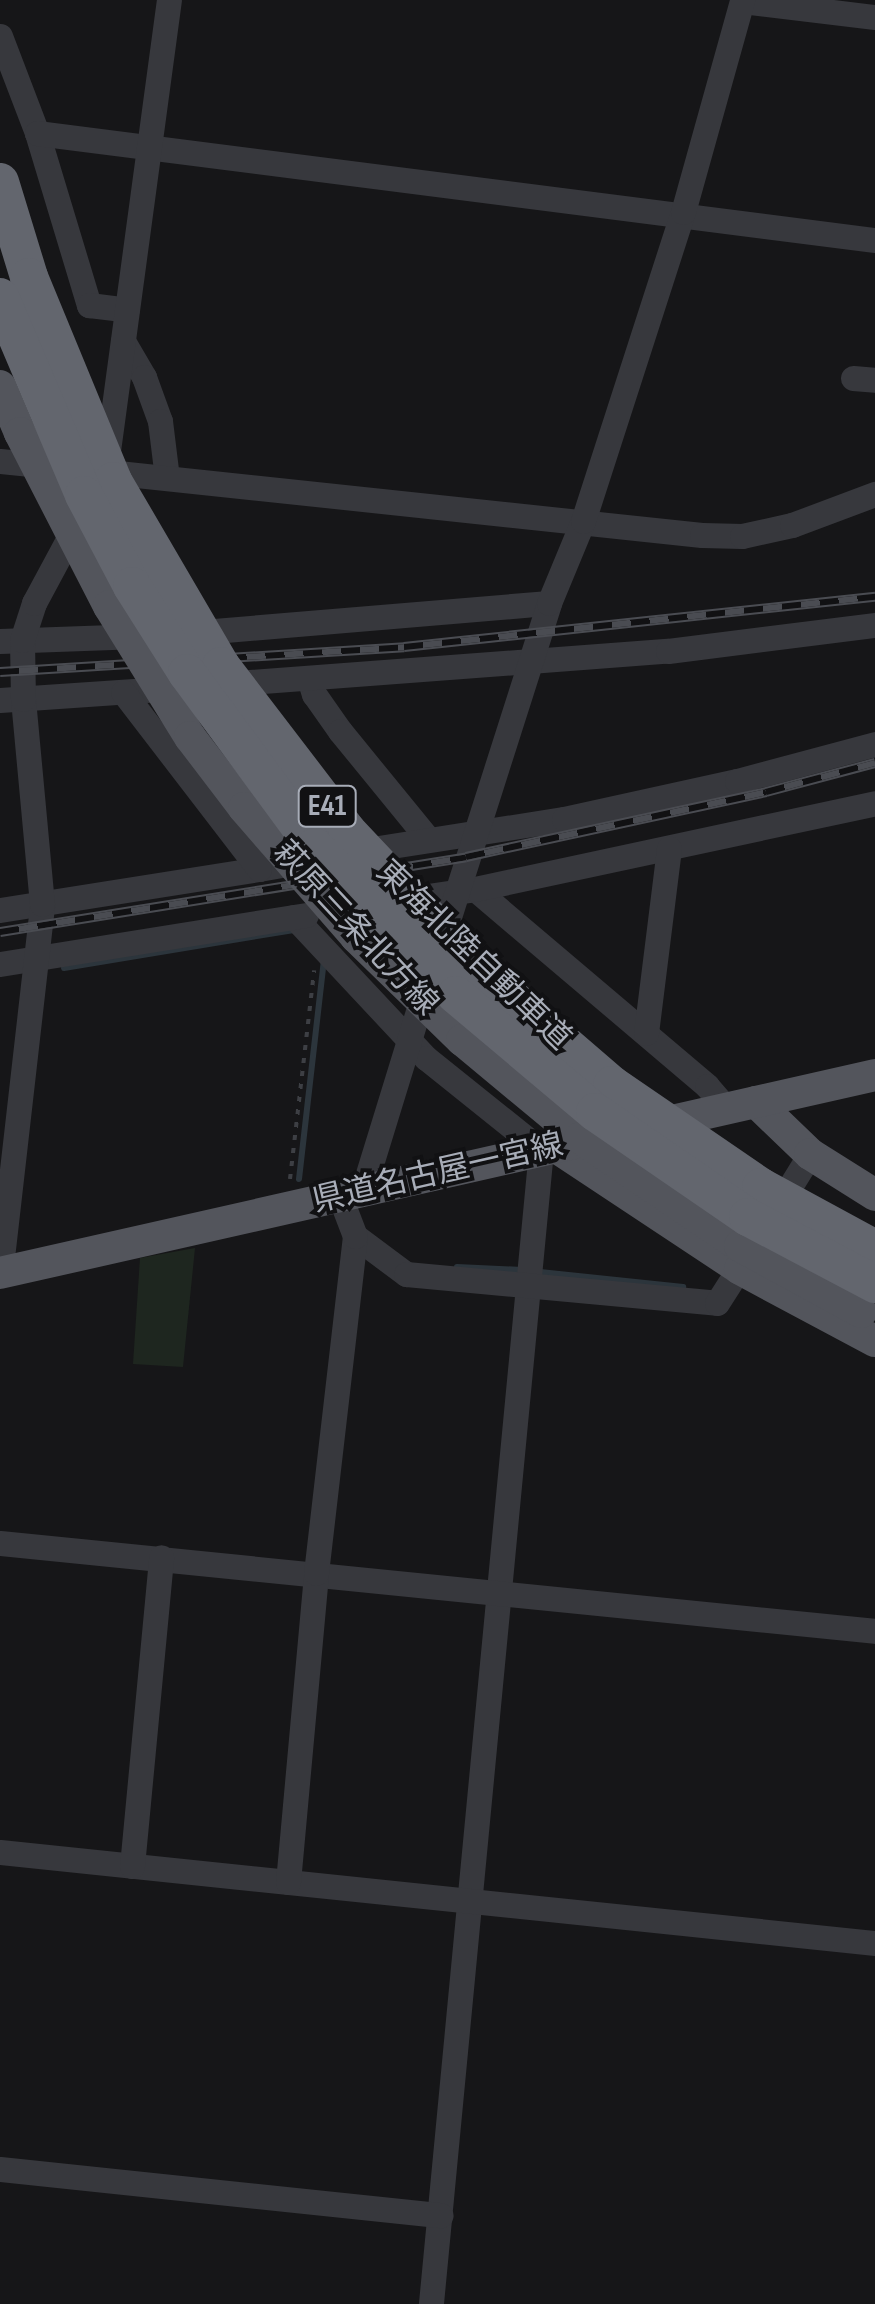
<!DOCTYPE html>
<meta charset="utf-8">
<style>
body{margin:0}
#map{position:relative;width:875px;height:2304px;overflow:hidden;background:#161618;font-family:"Sofia Sans Condensed","Noto Sans JP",sans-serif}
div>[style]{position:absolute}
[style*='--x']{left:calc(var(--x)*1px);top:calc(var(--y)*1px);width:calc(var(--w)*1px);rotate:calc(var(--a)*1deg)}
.green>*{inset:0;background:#1e261f}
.stream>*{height:6px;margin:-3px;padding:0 3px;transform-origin:3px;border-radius:3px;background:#2c353c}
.path>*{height:4px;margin-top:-2px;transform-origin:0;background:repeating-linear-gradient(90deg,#3d3f44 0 5px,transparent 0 13px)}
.minor>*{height:25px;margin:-12.5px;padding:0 12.5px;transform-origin:12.5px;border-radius:12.5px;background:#37383d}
.major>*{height:32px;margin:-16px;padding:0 16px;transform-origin:16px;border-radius:16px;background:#53555c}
.rail>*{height:10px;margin-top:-5px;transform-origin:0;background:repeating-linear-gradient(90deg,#111113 0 19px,#4a4c52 0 38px);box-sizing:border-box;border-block:2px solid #4a4c52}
.major-bridge>*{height:32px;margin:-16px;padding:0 16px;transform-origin:16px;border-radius:16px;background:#53555c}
.highway-bridge>*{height:38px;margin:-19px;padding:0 19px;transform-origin:19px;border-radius:19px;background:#63666e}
span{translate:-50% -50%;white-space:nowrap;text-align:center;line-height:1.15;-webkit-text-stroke:8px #111113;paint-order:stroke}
.shield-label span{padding:2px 8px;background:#111113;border:2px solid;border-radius:8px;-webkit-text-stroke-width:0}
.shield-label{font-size:30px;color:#a8adb8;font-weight:700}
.street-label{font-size:32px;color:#a8adb8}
</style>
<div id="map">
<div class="green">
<i style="clip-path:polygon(195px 1248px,183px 1367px,133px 1364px,140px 1258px)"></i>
</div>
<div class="stream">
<i style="--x:64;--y:968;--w:233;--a:-9.4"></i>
<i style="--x:299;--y:1179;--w:219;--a:-83.5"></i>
<i style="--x:457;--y:1267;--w:65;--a:2.6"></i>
<i style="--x:540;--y:1272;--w:144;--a:6"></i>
</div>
<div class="path">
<i style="--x:290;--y:1179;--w:210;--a:-83.4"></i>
</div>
<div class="minor">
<i style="--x:742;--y:1;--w:134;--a:6.9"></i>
<i style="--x:0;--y:36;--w:104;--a:69.1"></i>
<i style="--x:37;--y:133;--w:180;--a:73.2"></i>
<i style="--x:89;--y:305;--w:38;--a:7"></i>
<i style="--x:37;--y:133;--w:845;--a:7.28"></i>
<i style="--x:123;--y:341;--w:42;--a:59.7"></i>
<i style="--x:144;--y:377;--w:47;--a:70"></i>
<i style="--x:160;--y:421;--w:57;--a:83"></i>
<i style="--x:853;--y:378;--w:22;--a:5"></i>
<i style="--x:107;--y:458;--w:462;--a:-82.3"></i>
<i style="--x:0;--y:461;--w:50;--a:5.7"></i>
<i style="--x:99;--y:471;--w:606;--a:6.06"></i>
<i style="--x:702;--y:535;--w:40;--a:1.4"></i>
<i style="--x:742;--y:536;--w:51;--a:-12.4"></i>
<i style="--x:792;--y:525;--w:89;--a:-20.5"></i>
<i style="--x:190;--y:633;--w:360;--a:-4.8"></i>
<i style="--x:0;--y:641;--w:140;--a:-2"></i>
<i style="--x:309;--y:678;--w:17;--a:73"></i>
<i style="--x:314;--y:694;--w:45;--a:54.9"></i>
<i style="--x:340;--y:731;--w:139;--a:50.8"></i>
<i style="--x:224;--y:684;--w:445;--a:-4.3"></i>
<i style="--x:668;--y:651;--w:209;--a:-7.2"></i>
<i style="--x:0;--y:700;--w:175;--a:-3.9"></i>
<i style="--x:353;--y:852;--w:214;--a:-8.9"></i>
<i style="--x:564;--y:819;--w:177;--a:-12.4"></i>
<i style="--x:737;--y:781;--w:143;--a:-15"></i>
<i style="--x:259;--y:869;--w:46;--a:-10.1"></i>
<i style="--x:475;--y:889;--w:304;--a:40.3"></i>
<i style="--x:707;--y:1086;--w:30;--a:49"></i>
<i style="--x:400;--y:900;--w:76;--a:-8.3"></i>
<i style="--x:475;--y:889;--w:409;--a:-12.1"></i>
<i style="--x:0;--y:910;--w:262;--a:-9"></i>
<i style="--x:259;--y:869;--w:223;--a:-127.5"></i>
<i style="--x:294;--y:917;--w:193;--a:46.9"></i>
<i style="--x:426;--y:1058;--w:147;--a:38.7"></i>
<i style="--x:541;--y:1150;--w:1159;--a:95.45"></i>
<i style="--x:441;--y:942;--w:356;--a:-72.3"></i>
<i style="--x:549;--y:603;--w:89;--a:-67.5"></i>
<i style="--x:583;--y:521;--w:325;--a:-72.1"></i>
<i style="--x:683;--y:212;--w:220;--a:-74.4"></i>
<i style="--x:0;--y:964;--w:310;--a:-9.1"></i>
<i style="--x:646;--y:1033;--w:186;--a:-82.9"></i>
<i style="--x:363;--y:1190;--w:214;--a:-72.9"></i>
<i style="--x:775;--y:1211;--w:67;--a:-58.4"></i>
<i style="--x:355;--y:1236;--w:64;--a:36.7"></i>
<i style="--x:406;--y:1274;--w:312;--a:5.3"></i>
<i style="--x:717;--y:1303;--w:59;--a:-57.4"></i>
<i style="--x:0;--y:1275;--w:373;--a:-83.5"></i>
<i style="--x:42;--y:904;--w:206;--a:-95.3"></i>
<i style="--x:23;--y:699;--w:59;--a:-91"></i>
<i style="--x:22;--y:640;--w:39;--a:-72"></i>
<i style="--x:34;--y:603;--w:93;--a:-61.8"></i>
<i style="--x:0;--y:1543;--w:879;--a:5.74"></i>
<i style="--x:0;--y:1852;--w:880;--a:5.94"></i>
<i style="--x:132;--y:1866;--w:310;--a:-84.6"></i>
<i style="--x:288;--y:1882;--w:310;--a:-84.8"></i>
<i style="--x:316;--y:1573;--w:339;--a:-83.4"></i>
<i style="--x:355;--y:1236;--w:42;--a:-111"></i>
<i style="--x:0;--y:2169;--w:443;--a:6"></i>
</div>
<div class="major">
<i style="--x:0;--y:386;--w:51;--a:66.9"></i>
<i style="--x:756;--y:1102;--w:75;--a:43.9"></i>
<i style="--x:810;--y:1154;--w:77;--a:32.2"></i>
<i style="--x:556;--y:1147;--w:221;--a:33.5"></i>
<i style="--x:740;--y:1269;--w:153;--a:28.1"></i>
<i style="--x:0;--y:1273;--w:897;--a:-12.75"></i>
</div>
<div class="rail">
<i style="--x:0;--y:672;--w:405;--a:-3.5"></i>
<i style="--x:404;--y:647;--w:474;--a:-6.1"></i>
<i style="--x:0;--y:932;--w:472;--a:-9.1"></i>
<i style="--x:466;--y:857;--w:307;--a:-12.2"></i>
<i style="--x:766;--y:792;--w:113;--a:-14.9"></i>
</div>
<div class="major-bridge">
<i style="--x:20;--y:433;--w:195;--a:62.8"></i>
<i style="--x:109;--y:606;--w:154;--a:58.3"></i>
<i style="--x:190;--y:737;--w:89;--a:52.7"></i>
<i style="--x:244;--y:808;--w:171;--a:49"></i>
<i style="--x:356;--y:937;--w:148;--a:44.2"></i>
<i style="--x:462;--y:1040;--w:153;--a:39.7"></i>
<i style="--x:580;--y:1138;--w:193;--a:34"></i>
<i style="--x:740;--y:1246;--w:138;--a:28.6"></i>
</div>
<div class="highway-bridge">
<i style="--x:0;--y:182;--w:99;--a:73"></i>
<i style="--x:29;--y:277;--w:221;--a:67.6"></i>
<i style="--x:113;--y:481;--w:214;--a:59.7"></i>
<i style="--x:221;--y:666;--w:208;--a:52.6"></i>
<i style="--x:347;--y:831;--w:187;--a:46.7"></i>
<i style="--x:475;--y:967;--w:181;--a:40.7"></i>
<i style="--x:612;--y:1085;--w:181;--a:34.4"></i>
<i style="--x:761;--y:1187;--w:130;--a:28.5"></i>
<i style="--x:0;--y:297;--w:215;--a:67"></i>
<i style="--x:84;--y:495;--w:103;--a:62.2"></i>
<i style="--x:132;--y:586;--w:103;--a:57.7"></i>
<i style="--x:187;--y:673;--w:216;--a:53.7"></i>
<i style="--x:315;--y:847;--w:204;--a:46.4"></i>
<i style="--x:456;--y:995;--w:182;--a:40.1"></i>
<i style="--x:595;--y:1112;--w:186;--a:34.5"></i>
<i style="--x:748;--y:1217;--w:144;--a:27.8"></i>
</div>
<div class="shield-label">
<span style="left:327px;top:806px">E41</span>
</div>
<div class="street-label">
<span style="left:355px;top:929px;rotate:47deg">萩原三条北方線</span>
<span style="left:473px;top:956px;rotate:44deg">東海北陸自動車道</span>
<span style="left:438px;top:1174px;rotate:-13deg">県道名古屋一宮線</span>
</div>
</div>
